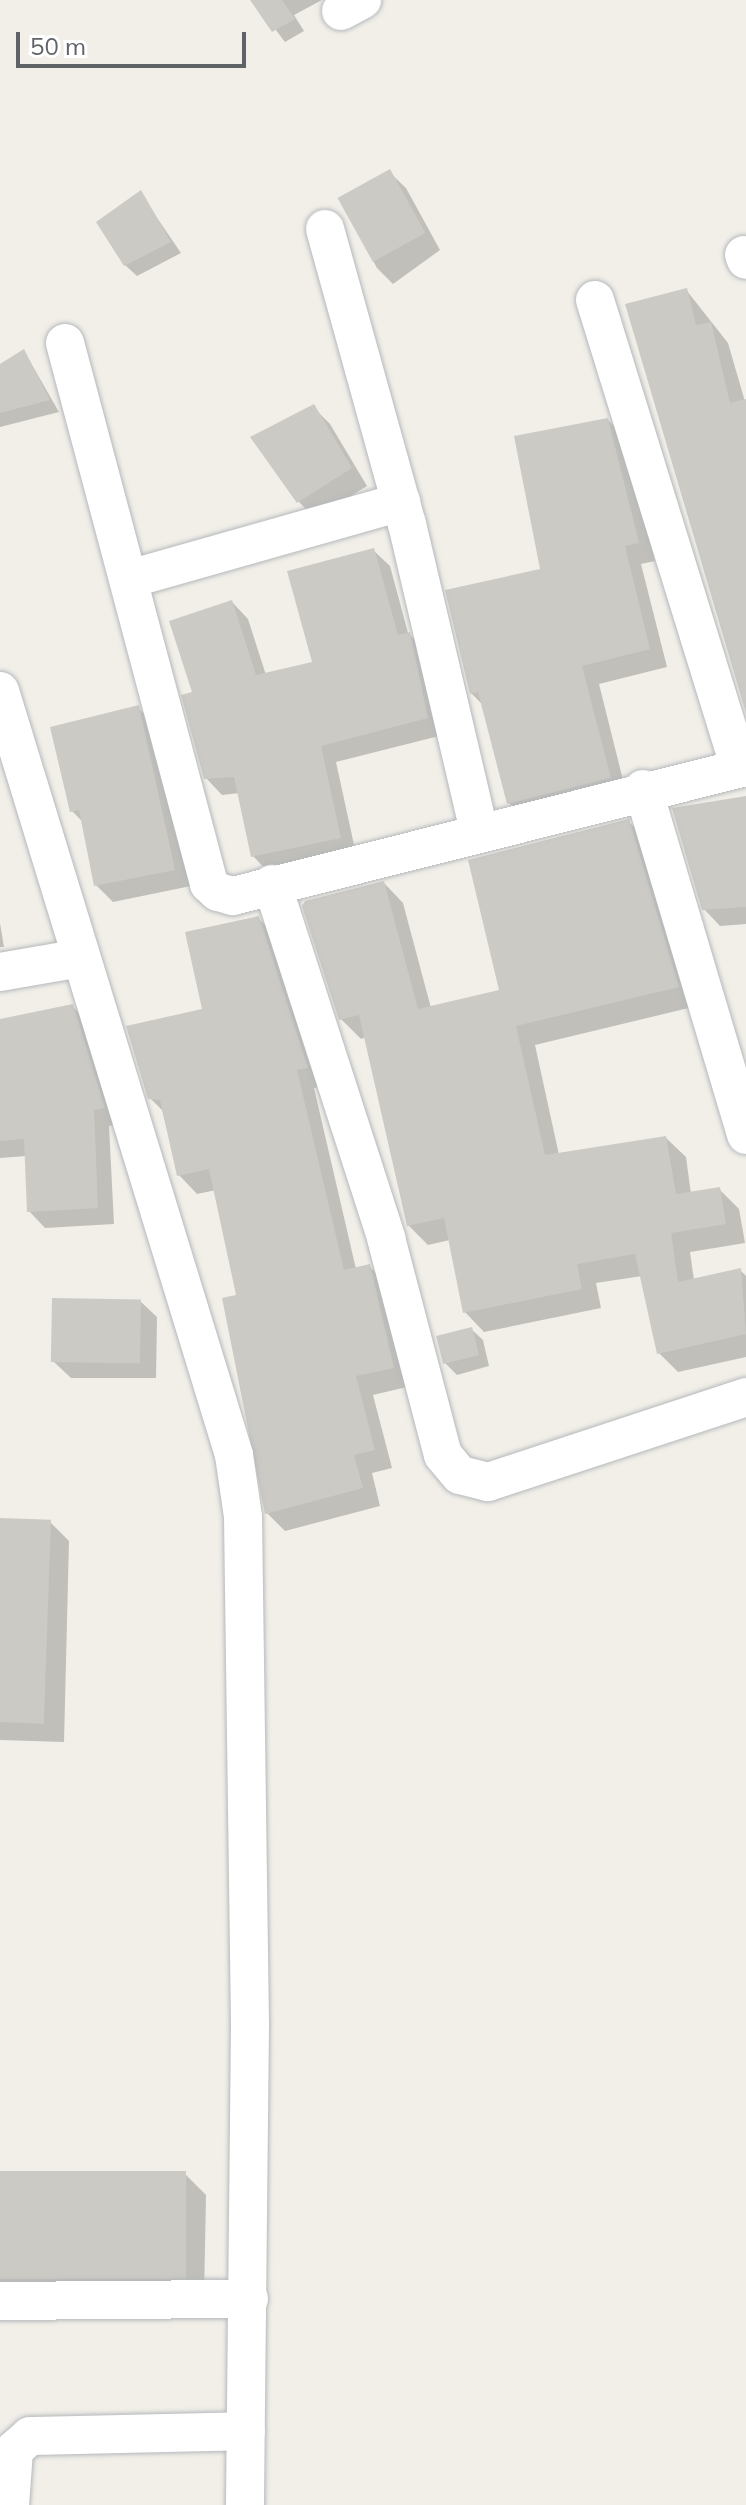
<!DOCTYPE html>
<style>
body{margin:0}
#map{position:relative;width:746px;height:2505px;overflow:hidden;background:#f1efe8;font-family:Mulish,sans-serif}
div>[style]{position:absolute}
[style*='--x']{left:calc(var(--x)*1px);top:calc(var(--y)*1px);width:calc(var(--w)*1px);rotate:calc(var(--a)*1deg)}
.shadow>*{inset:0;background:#0003}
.building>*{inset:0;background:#cccac5;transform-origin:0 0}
.roads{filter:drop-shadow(0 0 2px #b5b8bc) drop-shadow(0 0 2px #b5b8bc)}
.minor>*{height:38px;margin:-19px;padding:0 19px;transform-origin:19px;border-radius:19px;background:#fff}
span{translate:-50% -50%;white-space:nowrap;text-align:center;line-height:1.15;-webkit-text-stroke:6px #fff;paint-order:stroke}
.scale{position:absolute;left:16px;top:32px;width:230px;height:36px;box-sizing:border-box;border:4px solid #5f6368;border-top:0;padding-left:10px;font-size:24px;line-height:28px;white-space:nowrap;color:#5f6368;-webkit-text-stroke:6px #fff;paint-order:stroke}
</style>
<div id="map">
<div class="shadow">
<i style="clip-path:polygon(253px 0,322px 0,294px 15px,304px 31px,285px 42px)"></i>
<i style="clip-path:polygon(389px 172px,406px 188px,440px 250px,393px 284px,377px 268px,340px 200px)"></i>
<i style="clip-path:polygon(140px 193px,181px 253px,137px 276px,125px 265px)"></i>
<i style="clip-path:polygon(687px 291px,728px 343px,746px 405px,746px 705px)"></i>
<i style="clip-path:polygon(24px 351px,59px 412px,0 427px,0 366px)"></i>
<i style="clip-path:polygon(313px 407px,330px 424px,367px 486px,315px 518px,299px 502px)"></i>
<i style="clip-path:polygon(608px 420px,626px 438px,655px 561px,641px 564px,667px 667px,599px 684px,626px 792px,526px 821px,509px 803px,483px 705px,471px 693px,543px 571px)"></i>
<i style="clip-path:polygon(373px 550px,390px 566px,408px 633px,426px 651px,443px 735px,336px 762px,356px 854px,269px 873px,253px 856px,240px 793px,222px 795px,206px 778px,194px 694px,232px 602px,248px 619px,266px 675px,315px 663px)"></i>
<i style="clip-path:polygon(138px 708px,155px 724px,191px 886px,113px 902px,96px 885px,84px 823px,72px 811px)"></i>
<i style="clip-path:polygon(746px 799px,746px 924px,720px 926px,704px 909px)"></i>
<i style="clip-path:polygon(628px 821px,648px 841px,697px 1006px,535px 1045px,559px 1155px,666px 1138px,686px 1157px,691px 1194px,719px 1189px,739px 1209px,745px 1243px,690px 1252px,694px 1280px,740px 1270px,746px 1276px,746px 1357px,678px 1372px,658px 1352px,642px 1276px,596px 1283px,601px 1308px,484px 1332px,465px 1312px,450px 1240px,428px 1245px,408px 1225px,366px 1037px,361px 1039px,341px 1019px,384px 883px,403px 903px,431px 1008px,502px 992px)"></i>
<i style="clip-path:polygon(258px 918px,277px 936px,325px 1086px,314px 1088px,356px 1269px,370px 1267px,388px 1285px,411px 1386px,373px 1395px,392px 1468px,372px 1473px,380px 1506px,285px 1531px,267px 1513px,238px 1296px,216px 1190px,197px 1194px,179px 1175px,162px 1110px,150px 1098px)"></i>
<i style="clip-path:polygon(0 923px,4px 947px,0 947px)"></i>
<i style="clip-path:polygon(72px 1006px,89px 1023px,120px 1124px,109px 1126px,114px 1224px,45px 1228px,29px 1211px,26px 1156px,0 1158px,0 1038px)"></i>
<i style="clip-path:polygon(140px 1301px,157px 1317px,156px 1378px,71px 1378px,54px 1362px)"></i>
<i style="clip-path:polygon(471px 1329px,483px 1340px,489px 1366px,457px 1375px,445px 1363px)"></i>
<i style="clip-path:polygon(0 1520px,50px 1522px,69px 1541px,64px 1742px,0 1740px)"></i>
<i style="clip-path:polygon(0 2173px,185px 2174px,206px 2195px,204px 2298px,0 2309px)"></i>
</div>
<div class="building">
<i style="clip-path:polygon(250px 0,282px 0,295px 19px,272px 32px)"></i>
<i style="left:390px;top:169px;width:73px;height:60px;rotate:61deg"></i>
<i style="clip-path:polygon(141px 190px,171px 242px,124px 266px,96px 222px)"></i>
<i style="clip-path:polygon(687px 288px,696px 325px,711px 322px,730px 403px,746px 399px,746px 713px,625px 304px)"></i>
<i style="clip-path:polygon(24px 349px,50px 400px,0 413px,0 364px)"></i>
<i style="clip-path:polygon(314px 404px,352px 468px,297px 503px,250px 437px)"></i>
<i style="clip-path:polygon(608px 418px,639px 543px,625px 546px,650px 649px,582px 666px,611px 778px,507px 804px,478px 692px,470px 694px,445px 590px,540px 569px,514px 436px)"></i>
<i style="clip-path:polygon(374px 548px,398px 635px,410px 632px,428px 718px,321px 746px,341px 838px,251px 857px,234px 777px,204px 779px,181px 695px,192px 692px,169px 621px,232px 600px,256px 675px,312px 662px,287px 571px)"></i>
<i style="clip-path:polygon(139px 705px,175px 870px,94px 886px,79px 810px,70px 812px,50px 727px)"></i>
<i style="clip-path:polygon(746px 796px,746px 907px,702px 910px,672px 808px)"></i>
<i style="clip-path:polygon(629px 819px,679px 987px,516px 1026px,545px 1155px,666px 1136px,676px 1194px,720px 1187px,726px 1224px,671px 1233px,678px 1282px,741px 1268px,746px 1334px,657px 1354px,635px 1254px,577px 1264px,582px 1289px,463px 1313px,444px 1218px,407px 1226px,359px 1015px,339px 1020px,302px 906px,305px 901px,384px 881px,418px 1009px,499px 990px,468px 860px)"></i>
<i style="clip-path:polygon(259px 916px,308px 1068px,297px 1070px,344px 1270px,370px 1264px,394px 1368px,356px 1376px,375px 1450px,354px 1455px,363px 1488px,265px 1514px,222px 1298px,236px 1295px,209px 1169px,177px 1176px,160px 1100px,148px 1099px,126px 1026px,202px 1009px,185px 932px)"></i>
<i style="clip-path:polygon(73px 1004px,105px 1108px,94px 1110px,98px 1208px,27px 1212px,24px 1139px,0 1141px,0 1019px)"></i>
<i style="left:52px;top:1298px;width:89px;height:64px;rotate:1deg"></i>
<i style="left:472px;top:1327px;width:29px;height:37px;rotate:76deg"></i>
<i style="left:0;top:1518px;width:51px;height:204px;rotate:2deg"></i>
<i style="left:0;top:2171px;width:186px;height:108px"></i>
</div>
<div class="roads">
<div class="minor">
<i style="--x:341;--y:11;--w:24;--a:-28"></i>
<i style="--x:325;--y:229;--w:306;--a:74.5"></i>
<i style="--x:407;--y:524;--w:314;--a:76.8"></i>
<i style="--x:744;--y:255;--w:5;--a:68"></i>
<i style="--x:595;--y:300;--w:490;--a:72.8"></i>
<i style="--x:65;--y:343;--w:560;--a:75.09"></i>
<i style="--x:209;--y:884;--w:12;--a:42"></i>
<i style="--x:218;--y:892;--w:16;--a:15"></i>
<i style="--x:233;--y:896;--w:529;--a:-14.12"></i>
<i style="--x:129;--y:579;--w:283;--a:-15.8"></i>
<i style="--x:0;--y:691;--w:799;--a:72.97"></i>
<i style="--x:234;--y:1455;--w:63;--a:81.7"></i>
<i style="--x:243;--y:1517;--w:507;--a:89.21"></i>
<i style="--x:250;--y:2024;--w:481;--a:90.6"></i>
<i style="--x:643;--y:789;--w:361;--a:73.4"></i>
<i style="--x:272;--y:884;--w:372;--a:72.1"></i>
<i style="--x:386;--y:1238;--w:224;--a:75.3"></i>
<i style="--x:443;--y:1455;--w:26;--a:50"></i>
<i style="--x:460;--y:1475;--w:29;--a:14"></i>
<i style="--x:488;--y:1482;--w:272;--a:-18.2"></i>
<i style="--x:0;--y:972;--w:82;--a:-9.8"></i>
<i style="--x:0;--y:2301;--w:249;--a:-0.5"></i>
<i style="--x:10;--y:2505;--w:55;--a:-85.8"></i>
<i style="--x:14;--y:2450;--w:21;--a:-41"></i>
<i style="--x:30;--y:2436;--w:216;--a:-1.3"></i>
</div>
</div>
<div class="scale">50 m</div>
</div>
